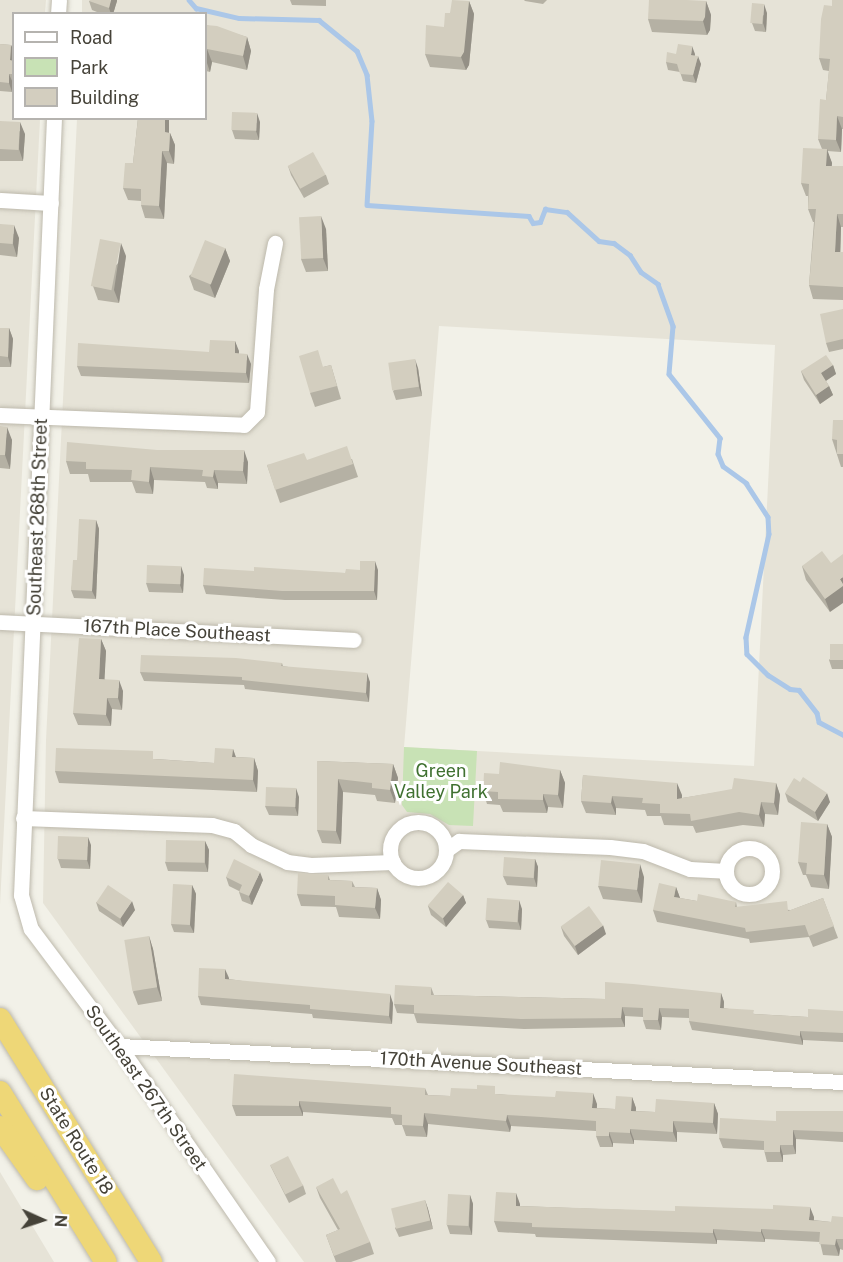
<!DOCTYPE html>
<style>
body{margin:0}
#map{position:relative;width:843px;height:1262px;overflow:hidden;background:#f2f1e8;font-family:"Public Sans",sans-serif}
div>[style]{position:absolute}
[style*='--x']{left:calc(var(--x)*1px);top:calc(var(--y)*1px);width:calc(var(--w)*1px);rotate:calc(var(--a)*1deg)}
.residential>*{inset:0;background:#e6e3d7}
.green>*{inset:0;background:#c8e2b5}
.stream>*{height:4.5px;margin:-2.25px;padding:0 2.25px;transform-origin:2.25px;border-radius:2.25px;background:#abc7e8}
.roads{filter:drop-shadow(0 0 2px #bdb9ac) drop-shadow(0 0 2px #bdb9ac)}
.minor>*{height:15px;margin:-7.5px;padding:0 7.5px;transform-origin:7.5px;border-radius:7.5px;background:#fff}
.minor>.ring{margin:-7.5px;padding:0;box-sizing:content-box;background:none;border:15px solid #fff;border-radius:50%}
.highway>*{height:22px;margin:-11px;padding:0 11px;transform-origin:11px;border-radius:11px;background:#eed777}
.wall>*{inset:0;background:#b5b1a4}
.shaded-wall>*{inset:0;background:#949086}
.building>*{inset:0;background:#d3cebf;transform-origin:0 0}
span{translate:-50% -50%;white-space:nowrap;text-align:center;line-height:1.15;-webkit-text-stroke:6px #fff;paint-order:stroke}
.street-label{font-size:18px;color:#454238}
.park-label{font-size:18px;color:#407131}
.legend{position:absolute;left:12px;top:12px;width:195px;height:108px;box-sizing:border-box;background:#fff;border:2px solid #b5b3af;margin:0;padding:8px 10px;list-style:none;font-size:18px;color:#454238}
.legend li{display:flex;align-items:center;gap:12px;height:30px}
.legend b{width:30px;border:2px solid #b5b3af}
.north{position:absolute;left:12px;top:1190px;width:60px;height:60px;-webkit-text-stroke:4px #fff;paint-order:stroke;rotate:93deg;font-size:16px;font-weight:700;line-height:24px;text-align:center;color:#454238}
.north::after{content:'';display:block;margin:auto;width:21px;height:27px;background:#454238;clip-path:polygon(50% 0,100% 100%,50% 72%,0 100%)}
</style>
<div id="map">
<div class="residential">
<i style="clip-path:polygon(0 0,46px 0,45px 13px,14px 14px,14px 118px,40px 119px,0 905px)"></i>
<i style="clip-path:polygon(evenodd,82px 0,843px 0,843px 1262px,304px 1262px,43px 903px,46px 740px,77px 119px,206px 118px,206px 14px,82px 13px,82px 0,439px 326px,775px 345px,754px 766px,404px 747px,439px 326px)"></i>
<i style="clip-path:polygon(0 1172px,54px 1262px,0 1262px)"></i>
</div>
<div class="green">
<i style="clip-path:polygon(404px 747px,477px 751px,473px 826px,449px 825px,430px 814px,407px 812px,402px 805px)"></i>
</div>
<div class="stream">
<i style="--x:189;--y:0;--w:11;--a:49"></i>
<i style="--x:196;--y:8;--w:44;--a:13.1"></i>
<i style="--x:239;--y:18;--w:80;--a:1.4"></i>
<i style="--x:319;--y:20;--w:49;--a:39.2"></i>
<i style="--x:357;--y:51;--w:26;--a:67"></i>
<i style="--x:367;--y:75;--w:46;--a:83.8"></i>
<i style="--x:372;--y:121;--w:84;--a:93.4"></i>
<i style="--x:367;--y:205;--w:162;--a:3.9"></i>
<i style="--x:529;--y:216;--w:8;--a:60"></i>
<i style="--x:533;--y:223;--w:7;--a:-8"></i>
<i style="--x:540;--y:222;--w:14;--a:-69"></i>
<i style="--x:545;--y:209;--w:22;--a:8"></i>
<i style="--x:567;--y:212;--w:43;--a:42.2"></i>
<i style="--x:599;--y:241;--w:15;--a:8"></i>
<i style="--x:614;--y:243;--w:20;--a:37"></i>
<i style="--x:630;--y:255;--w:20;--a:57"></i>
<i style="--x:641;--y:272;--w:21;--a:35"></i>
<i style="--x:658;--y:284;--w:45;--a:70.3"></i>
<i style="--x:673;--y:326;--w:48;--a:94.8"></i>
<i style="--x:669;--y:374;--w:82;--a:51.4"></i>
<i style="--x:720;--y:438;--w:16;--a:97"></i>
<i style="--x:718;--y:454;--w:13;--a:67"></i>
<i style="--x:723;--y:466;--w:29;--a:36"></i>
<i style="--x:746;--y:483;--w:40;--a:57.1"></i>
<i style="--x:768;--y:517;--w:17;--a:87"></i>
<i style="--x:769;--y:534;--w:106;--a:102.6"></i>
<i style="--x:746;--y:637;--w:17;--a:87"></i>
<i style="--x:747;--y:654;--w:30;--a:45"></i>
<i style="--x:768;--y:675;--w:26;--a:32"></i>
<i style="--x:790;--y:689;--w:9;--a:6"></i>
<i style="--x:799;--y:690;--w:29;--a:52"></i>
<i style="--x:817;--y:713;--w:9;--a:77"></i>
<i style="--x:819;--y:722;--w:27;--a:28"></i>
</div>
<div class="roads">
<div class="minor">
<i style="--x:58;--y:14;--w:14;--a:-86"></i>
<i style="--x:54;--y:118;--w:778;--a:92.43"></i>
<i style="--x:21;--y:895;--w:35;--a:74"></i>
<i style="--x:31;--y:929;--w:146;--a:53.1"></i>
<i style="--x:119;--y:1046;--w:262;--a:55.4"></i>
<i style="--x:0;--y:200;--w:51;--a:3.4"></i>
<i style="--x:0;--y:415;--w:244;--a:2.3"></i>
<i style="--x:244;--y:425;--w:18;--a:-45"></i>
<i style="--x:257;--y:412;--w:123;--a:-85.8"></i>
<i style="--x:266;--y:289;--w:47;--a:-78.9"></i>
<i style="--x:0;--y:622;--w:354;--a:2.9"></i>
<i style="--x:23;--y:818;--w:189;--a:2.1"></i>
<i style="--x:212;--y:825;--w:23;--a:15"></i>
<i style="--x:234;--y:831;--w:22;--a:39"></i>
<i style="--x:251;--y:845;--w:40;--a:25"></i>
<i style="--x:287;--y:862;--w:24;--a:7"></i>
<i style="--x:311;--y:865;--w:82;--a:-2.1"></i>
<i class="ring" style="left:390px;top:822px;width:41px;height:41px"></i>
<i class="ring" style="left:726px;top:848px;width:31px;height:31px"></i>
<i style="--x:446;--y:850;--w:16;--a:-35"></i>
<i style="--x:459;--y:841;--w:151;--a:2.3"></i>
<i style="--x:610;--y:847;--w:33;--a:7"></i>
<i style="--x:643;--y:851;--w:50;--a:21"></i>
<i style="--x:690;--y:869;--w:36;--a:3"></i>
<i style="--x:119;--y:1046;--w:725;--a:2.85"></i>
</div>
<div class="highway">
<i style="--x:0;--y:1019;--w:286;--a:58.1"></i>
<i style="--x:0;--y:1092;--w:200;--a:58.1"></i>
<i style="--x:0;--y:1127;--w:64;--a:54.6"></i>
</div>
</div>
<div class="wall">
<i style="clip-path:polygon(290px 0,326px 0,326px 6px,292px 5px)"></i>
<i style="clip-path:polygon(524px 0,547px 0,543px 4px,525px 1px)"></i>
<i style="clip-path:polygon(843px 0,843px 129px,842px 129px,841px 152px,827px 151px,832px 163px,831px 166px,843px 166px,843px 227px,841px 227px,840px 252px,843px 252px,843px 300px,813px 299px,809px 285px,814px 222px,813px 222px,808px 209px,808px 196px,806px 196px,801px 183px,822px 149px,818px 139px,826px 100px,829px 71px,823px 70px,819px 58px,832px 6px)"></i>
<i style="clip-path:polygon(89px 1px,117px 1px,113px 14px,102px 14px,92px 10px)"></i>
<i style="clip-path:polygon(469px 1px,474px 14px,469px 65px,466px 70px,430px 67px,425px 54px,444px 27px,450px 13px)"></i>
<i style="clip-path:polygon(706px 1px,711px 15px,710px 30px,707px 35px,652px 32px,648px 19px)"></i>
<i style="clip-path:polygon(767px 13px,766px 32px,755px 31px,752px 23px)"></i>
<i style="clip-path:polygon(206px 25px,247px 37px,251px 51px,247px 70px,212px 62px,210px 72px,206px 71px)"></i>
<i style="clip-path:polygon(0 44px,11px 45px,14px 51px,14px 83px,13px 83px,12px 92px,0 91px)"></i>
<i style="clip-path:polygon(676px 54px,695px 54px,695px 56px,701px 64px,696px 83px,683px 81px,680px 72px,668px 70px,666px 62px)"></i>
<i style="clip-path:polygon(138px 118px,169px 118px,169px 133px,170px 133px,175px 145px,174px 164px,167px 163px,164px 219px,145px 218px,141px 205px,141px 201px,128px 200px,123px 188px,133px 163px)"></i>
<i style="clip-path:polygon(0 121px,25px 134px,23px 161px,0 161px)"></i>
<i style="clip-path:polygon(260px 122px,259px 140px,235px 139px,232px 130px)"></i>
<i style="clip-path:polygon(288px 166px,326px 175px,329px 184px,304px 198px,291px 175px)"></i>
<i style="clip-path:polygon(0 224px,19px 238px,17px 257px,0 255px)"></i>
<i style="clip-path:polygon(326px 229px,328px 271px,306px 272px,301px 259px)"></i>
<i style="clip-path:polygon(225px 248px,230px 261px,215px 298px,194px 290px,189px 276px)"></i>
<i style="clip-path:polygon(126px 256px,119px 303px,98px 300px,93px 286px)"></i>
<i style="clip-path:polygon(843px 309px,843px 349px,829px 352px,826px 343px)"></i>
<i style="clip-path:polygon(0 328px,9px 328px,13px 339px,11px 367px,0 367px)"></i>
<i style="clip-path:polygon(235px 341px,239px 354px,251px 364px,249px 383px,81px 376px,77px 366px,209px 352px)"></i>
<i style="clip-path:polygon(331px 365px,341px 399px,315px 407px,310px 393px,323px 367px)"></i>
<i style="clip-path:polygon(833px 365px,836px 374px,826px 381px,829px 386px,833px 395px,820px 404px,804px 380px,801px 371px)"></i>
<i style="clip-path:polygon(418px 368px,422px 396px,396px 400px,393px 391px)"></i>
<i style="clip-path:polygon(843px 420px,843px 467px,841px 467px,832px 439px)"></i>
<i style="clip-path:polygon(0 426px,12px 440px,10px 469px,0 468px)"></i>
<i style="clip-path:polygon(352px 459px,358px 477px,280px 503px,267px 465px,307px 460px)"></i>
<i style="clip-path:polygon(66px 461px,248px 462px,247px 484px,218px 483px,218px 489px,207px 488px,205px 482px,154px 480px,153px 494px,136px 493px,132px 482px,90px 482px,88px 474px,70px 474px)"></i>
<i style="clip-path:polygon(96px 520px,99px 529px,96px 599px,74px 598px,71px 590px,77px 560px)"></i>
<i style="clip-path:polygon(831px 563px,830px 612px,806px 580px,802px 566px)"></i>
<i style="clip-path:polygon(378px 570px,377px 600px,285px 600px,206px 594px,203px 585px,254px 571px,345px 573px)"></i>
<i style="clip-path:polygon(184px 575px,183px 593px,149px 592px,146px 583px)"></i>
<i style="clip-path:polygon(101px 639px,106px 651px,104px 679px,123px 691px,122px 710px,112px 709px,111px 726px,78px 725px,73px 713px)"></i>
<i style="clip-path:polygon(843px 644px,843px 669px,832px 669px,829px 660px)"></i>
<i style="clip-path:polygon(282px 663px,283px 666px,370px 682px,369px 702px,245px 689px,244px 685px,144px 681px,140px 672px)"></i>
<i style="clip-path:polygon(233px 749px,236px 757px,254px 758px,258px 771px,257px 792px,59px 783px,55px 771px,156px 759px,214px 763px)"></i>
<i style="clip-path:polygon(317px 761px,393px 764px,398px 778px,395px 803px,377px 801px,375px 795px,343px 792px,341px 844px,322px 843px,317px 830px)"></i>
<i style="clip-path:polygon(560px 770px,565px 783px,563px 808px,548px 807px,547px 813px,503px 812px,500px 805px,487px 804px,483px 791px,499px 774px)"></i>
<i style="clip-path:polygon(583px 775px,682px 795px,682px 798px,776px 783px,780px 795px,778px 815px,765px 814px,764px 827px,743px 825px,696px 833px,693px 826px,664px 825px,661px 816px,647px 816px,645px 810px,616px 808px,616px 815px,586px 813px,581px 801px)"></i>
<i style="clip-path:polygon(785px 793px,830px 802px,818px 821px,788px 802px)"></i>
<i style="clip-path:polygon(299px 797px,298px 816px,269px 815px,265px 806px)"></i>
<i style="clip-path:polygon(827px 824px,832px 837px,829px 889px,811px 887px,806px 875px,803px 875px,798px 862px)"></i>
<i style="clip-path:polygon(205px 841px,209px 850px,208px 872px,168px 871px,165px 862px)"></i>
<i style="clip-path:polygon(91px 845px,90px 869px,61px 868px,58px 859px)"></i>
<i style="clip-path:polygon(535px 859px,538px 867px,537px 887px,507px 885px,503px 876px)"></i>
<i style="clip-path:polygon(328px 875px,330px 880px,352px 881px,355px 887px,377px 888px,381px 900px,380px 919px,339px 917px,336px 907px,301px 906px,297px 894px)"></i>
<i style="clip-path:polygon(226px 877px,263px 880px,252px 905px,242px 901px,239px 892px,239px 891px,229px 886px)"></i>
<i style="clip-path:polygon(644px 877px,642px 903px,603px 899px,598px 886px)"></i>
<i style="clip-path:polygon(192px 885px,196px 894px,194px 933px,174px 932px,171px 924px)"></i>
<i style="clip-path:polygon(676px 887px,680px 898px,697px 901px,736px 902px,737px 907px,791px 910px,823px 898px,838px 938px,813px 947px,809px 937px,750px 943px,749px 939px,657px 922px,653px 910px)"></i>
<i style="clip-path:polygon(463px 895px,466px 903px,446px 927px,431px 915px,428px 906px)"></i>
<i style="clip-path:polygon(96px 902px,135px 910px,123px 927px,99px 911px)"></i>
<i style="clip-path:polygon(522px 909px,521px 930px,489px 928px,486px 920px)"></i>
<i style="clip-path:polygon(561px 927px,606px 934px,578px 955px,564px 936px)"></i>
<i style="clip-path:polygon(149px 936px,153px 949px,162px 1001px,138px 1005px,133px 992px)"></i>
<i style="clip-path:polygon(229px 978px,229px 979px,393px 1003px,392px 1024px,313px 1018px,312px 1014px,201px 1005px,198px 996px)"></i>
<i style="clip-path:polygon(431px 987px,434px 995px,605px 999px,721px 993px,724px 1002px,724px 1008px,755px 1014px,808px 1017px,843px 1011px,843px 1042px,803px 1040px,803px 1045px,692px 1030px,689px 1021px,689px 1018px,662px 1017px,661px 1030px,646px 1029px,643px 1020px,643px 1017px,625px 1016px,625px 1027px,524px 1029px,417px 1023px,414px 1014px,397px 1013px,394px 1004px)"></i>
<i style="clip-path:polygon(425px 1088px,428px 1095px,450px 1096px,498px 1094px,597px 1104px,597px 1108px,615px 1109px,632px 1097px,636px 1108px,636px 1111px,655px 1112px,714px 1103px,718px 1114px,717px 1134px,677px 1132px,677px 1142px,634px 1140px,634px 1144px,613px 1143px,613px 1147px,600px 1147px,596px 1136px,596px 1131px,511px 1126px,510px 1132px,428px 1124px,427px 1137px,406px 1136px,402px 1125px,395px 1125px,392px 1118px,303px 1112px,303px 1116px,236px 1116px,232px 1105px)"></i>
<i style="clip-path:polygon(843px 1111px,843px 1142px,796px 1139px,796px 1154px,783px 1155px,783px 1162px,767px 1162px,764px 1150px,723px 1148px,719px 1138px,776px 1121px)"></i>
<i style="clip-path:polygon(270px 1165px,303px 1185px,306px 1194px,289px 1203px)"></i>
<i style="clip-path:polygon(316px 1187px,370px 1242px,374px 1254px,351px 1262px,336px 1262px,326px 1235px,338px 1230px,320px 1198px)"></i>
<i style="clip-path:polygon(470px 1195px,473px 1204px,472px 1235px,450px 1234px,447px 1225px)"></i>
<i style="clip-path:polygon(425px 1200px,428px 1209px,433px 1229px,399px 1237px,395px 1228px)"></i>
<i style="clip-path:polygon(520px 1204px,520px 1206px,814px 1217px,814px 1220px,831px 1222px,843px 1217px,843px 1250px,840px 1249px,839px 1256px,823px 1255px,820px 1242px,765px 1239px,765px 1242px,717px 1240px,717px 1244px,536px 1237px,535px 1234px,498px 1232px,494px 1221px)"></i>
</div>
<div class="shaded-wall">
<i style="clip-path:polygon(111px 0,117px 0,117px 1px,113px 14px,111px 14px,109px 8px)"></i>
<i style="clip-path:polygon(469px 1px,474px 14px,469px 65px,466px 70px,461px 57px)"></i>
<i style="clip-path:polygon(706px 1px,711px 15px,710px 30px,707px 35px,703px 21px)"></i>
<i style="clip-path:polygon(764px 4px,767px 13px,766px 32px,763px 23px)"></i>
<i style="clip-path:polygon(247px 37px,251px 51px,247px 70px,243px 56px)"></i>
<i style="clip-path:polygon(11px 45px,14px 51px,13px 69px,10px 60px)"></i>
<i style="clip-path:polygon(692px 46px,695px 54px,693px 63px,691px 55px)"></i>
<i style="clip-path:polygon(207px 49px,212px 62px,210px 72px,206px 60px)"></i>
<i style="clip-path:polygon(698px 56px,701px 64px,696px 83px,693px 75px)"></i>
<i style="clip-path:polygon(9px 74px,13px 83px,12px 92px,9px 83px)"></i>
<i style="clip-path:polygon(257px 113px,260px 122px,259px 140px,256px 131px)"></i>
<i style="clip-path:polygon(837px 116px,842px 129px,841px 152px,836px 140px)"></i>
<i style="clip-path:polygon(165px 118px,169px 118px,169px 145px,165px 132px)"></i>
<i style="clip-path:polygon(20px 122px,25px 134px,23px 161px,19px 149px)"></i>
<i style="clip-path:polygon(170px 133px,175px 145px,174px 164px,169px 151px)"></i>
<i style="clip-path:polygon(827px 149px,832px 163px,831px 179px,826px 166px)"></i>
<i style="clip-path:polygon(162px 151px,167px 163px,164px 219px,159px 206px)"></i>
<i style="clip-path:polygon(837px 214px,841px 227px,840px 265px,835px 252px)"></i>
<i style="clip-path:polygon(321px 216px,326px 229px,328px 271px,323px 258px)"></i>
<i style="clip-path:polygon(14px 225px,19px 238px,17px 257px,13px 244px)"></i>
<i style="clip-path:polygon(121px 243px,126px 256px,119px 303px,114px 290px)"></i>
<i style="clip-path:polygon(225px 248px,230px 261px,215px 298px,210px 285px)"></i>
<i style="clip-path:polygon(9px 328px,13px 339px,11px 367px,8px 357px)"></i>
<i style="clip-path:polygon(235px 341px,239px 351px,238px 364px,235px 353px)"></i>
<i style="clip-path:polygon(247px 354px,251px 364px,249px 383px,246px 373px)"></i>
<i style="clip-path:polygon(415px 359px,418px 368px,422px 396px,419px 387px)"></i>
<i style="clip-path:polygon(833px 365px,836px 374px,824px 382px,821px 373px)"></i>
<i style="clip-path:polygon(829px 386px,833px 395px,820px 404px,816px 395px)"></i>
<i style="clip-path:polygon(7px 427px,12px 440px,10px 469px,5px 455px)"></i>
<i style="clip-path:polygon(244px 450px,248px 462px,247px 484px,243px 471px)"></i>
<i style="clip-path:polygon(150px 467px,154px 480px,153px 494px,149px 482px)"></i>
<i style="clip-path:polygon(214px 470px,218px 483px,218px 489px,213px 477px)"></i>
<i style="clip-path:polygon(96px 520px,99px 529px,96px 599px,92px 591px)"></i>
<i style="clip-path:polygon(375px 561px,378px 570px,377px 600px,374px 591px)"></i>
<i style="clip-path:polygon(181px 566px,184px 575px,183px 593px,180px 585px)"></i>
<i style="clip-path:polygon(843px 577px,843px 603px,830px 612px,825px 599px,840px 579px)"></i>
<i style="clip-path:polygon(101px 639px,106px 651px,104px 690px,99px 679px)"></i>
<i style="clip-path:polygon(367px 673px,370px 682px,369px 702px,366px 693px)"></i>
<i style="clip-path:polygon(119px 680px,123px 691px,122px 710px,118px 698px)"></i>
<i style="clip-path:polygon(107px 698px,112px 709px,111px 726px,106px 715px)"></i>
<i style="clip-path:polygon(233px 749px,237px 761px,232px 757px)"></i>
<i style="clip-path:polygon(254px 758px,258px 771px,257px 792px,253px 780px)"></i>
<i style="clip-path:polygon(393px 764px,398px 778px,395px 803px,390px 790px)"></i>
<i style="clip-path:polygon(560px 770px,565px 783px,563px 808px,558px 795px)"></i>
<i style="clip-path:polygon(338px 779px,343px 792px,341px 844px,336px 831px)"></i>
<i style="clip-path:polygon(677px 783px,682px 795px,681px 811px,677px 799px)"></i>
<i style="clip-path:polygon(776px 783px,780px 795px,778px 815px,774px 803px)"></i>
<i style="clip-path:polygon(296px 788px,299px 797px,298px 816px,295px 807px)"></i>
<i style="clip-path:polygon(827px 793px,830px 802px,818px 821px,815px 812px)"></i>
<i style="clip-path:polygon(543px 794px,548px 807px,547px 813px,543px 800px)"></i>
<i style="clip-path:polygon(612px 796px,616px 808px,616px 815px,611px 803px)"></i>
<i style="clip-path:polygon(761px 802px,765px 814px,764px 827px,759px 815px)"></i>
<i style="clip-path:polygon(827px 824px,832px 837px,829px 889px,824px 875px)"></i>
<i style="clip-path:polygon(88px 837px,91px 845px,90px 869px,87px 860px)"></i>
<i style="clip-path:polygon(205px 841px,209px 850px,208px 872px,205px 863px)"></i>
<i style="clip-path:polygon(535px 859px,538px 867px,537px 887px,534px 878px)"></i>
<i style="clip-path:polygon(640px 864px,644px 877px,642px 903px,637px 890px)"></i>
<i style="clip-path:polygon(260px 872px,263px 880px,252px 905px,249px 896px)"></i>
<i style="clip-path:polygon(192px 885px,196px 894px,194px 933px,190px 925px)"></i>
<i style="clip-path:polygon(676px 887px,680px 898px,674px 897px)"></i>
<i style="clip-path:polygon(377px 888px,381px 900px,380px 919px,375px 908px)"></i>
<i style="clip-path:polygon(463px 895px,466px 903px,446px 927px,443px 918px)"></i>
<i style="clip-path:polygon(519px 900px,522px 909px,521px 930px,518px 921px)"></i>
<i style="clip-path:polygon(132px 901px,135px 910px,123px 927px,120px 918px)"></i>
<i style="clip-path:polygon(603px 925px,606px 934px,578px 955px,575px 946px)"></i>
<i style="clip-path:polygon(149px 936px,153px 949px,162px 1001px,157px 987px)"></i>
<i style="clip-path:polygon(225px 969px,229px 978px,228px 987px,225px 979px)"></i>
<i style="clip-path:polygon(721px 993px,724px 1002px,723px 1017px,720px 1008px)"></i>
<i style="clip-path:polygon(390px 994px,393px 1003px,392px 1024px,389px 1016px)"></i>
<i style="clip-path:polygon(622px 1007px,625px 1016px,625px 1027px,621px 1018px)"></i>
<i style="clip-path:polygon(659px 1008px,662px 1017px,661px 1030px,658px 1020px)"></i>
<i style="clip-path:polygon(800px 1031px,803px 1040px,803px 1045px,800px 1036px)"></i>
<i style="clip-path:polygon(593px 1093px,597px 1104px,596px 1119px,592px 1108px)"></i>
<i style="clip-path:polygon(632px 1097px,636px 1108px,635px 1122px,631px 1111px)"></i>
<i style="clip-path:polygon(299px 1101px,303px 1112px,303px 1116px,299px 1106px)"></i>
<i style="clip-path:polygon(714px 1103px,718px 1114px,717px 1134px,713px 1123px)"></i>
<i style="clip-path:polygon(424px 1113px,428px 1124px,427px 1137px,423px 1126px)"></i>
<i style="clip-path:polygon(507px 1115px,511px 1126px,510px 1132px,506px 1121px)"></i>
<i style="clip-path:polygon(673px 1121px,677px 1132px,677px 1142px,673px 1132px)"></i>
<i style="clip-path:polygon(630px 1129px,634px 1140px,634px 1144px,630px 1133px)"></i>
<i style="clip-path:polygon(793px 1130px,796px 1139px,796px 1154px,793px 1145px)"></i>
<i style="clip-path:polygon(609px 1132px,613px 1143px,613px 1147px,609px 1136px)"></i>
<i style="clip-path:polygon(780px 1145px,783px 1155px,783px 1162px,780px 1152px)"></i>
<i style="clip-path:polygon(516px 1193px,520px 1204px,520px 1217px,516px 1206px)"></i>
<i style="clip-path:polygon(470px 1195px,473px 1204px,472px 1235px,469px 1226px)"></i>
<i style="clip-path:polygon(425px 1200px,428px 1209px,433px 1229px,430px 1220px)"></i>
<i style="clip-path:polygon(810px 1207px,814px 1217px,813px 1230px,809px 1220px)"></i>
<i style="clip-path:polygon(713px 1229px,717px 1240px,717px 1244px,713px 1233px)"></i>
<i style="clip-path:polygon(761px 1229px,765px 1239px,765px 1242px,761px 1232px)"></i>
<i style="clip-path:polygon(836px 1239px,840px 1249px,839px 1256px,835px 1245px)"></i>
</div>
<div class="building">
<i style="clip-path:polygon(90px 0,111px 0,109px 8px,89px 1px)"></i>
<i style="clip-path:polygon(452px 0,469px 1px,464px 52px,461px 57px,425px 54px,426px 25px,444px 27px,445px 13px,450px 13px)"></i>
<i style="clip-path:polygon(649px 0,687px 0,706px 1px,705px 17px,703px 21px,648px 19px)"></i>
<i style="clip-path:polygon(832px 0,843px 0,843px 117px,837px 116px,836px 140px,818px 139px,820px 99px,826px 100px,830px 59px,819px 58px,821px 19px,824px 5px,832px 6px)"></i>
<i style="left:752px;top:3px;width:12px;height:20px;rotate:5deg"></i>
<i style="clip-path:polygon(206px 25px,217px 26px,247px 37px,243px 56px,207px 49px,206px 57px)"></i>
<i style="clip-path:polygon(0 44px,11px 45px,10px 60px,14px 61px,14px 74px,9px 74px,9px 83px,0 82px)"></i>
<i style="clip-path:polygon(678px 44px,692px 46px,691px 55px,698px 56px,693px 75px,680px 74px,677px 64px,666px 62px,667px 52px,676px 54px)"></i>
<i style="left:232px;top:112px;width:25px;height:18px;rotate:2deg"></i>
<i style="clip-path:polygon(138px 118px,165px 118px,165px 132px,170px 133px,169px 151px,162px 151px,159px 206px,141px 205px,141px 189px,123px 188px,125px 163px,133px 163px)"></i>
<i style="left:0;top:121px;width:20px;height:28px;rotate:3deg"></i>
<i style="clip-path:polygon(803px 148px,827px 149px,826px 166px,843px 166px,843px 214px,837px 214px,835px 252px,843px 252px,843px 287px,809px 285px,816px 209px,808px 209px,809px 184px,801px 183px)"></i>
<i style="left:313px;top:152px;width:26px;height:29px;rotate:61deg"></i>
<i style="left:321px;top:216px;width:42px;height:22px;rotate:87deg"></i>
<i style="left:0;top:224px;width:14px;height:19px;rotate:4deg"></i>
<i style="left:100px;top:239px;width:21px;height:48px;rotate:11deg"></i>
<i style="left:205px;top:240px;width:22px;height:39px;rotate:22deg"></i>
<i style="clip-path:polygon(843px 309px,843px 339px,826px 343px,820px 314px)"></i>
<i style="clip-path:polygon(0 328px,9px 328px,8px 357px,0 356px)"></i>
<i style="clip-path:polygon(210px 340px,235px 341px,235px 353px,247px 354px,246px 373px,77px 366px,78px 343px,209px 352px)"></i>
<i style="clip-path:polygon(318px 350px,323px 367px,331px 365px,337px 386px,310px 393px,299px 356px)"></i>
<i style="clip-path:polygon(826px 355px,833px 365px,821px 373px,829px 386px,816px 395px,801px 371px)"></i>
<i style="left:415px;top:359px;width:28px;height:27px;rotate:82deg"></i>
<i style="clip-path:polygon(833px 420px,843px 420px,843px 454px,837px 454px,837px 440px,832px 439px)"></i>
<i style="clip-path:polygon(0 426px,7px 427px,5px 455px,0 455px)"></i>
<i style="clip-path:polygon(67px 442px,157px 450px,244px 450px,243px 471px,214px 470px,213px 477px,202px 476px,203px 470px,150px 467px,149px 482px,131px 480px,132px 470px,86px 469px,86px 462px,66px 461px)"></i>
<i style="clip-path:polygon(347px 446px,353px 464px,275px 490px,267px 465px,304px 453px,307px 460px)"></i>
<i style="clip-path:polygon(79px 519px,96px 520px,92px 591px,71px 590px,73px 560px,77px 560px)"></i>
<i style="clip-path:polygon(822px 551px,831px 563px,843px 554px,843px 577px,840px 579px,843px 584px,843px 586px,825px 599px,802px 566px)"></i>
<i style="clip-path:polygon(360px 561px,375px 561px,374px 591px,282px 591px,203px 585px,204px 568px,254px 571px,254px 567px,345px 573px,346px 569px,360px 570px)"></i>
<i style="left:147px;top:565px;width:34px;height:18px;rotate:2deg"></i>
<i style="clip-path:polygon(79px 638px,101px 639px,99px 679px,119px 680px,118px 698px,107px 698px,106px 715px,73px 713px)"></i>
<i style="left:830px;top:644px;width:13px;height:16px"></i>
<i style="clip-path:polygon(141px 655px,236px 658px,282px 663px,281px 666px,367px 673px,366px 693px,242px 680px,242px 677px,140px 672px)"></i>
<i style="clip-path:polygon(56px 748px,153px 751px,153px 759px,214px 763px,215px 748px,233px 749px,232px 757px,254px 758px,253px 780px,55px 771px)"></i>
<i style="clip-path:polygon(317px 761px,393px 764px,390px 790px,372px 788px,372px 783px,338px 779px,336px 831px,317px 830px)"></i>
<i style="clip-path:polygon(500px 762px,560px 770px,558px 795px,543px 794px,543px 800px,498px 799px,498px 792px,483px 791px,484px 773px,499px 774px)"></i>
<i style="clip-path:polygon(583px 775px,677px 783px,677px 799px,732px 789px,734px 778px,776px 783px,774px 803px,761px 802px,759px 815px,739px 812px,691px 821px,690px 814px,660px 813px,660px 804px,642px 803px,643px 798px,612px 796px,611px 803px,581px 801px)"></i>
<i style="clip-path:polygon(803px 777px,827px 793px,815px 812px,785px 793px,794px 778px,800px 782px)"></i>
<i style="left:266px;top:787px;width:30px;height:19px;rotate:2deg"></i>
<i style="clip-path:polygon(801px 822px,827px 824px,824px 875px,806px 874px,807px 863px,798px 862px)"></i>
<i style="left:58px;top:836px;width:30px;height:23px;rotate:2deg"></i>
<i style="left:166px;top:840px;width:39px;height:22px;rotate:1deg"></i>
<i style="left:504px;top:857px;width:31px;height:19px;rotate:4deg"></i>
<i style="clip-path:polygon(234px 859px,260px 872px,249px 896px,239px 892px,242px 885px,226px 877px)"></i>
<i style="left:601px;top:860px;width:39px;height:26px;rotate:6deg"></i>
<i style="clip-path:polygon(298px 873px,328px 875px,328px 880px,352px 881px,352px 887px,377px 888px,375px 908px,335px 905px,335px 896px,297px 894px)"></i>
<i style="left:448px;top:882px;width:20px;height:31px;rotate:41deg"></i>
<i style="clip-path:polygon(659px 883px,676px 887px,674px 897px,697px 901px,698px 894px,736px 902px,735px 907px,787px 901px,788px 911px,823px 898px,834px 926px,809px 936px,805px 925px,746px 932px,745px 928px,653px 910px)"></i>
<i style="left:173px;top:884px;width:19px;height:40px;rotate:3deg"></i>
<i style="left:108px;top:885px;width:29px;height:21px;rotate:34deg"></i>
<i style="left:487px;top:898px;width:32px;height:22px;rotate:4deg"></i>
<i style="left:589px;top:906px;width:24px;height:35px;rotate:54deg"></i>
<i style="left:149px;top:936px;width:52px;height:25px;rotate:81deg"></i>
<i style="clip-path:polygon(199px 968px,225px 969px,225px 979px,390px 994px,389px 1016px,310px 1009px,310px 1005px,198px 996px)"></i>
<i style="clip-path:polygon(605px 982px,633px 984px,721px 993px,720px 1008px,754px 1010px,753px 1014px,808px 1017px,808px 1009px,843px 1011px,843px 1033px,800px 1031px,800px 1036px,689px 1021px,689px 1009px,659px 1008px,658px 1020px,643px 1020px,643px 1008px,622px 1007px,621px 1018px,521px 1019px,414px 1013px,414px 1005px,394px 1004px,395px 985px,431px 987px,431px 995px,605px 999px)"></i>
<i style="clip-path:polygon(234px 1074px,425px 1088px,425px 1095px,450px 1096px,451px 1088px,477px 1089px,477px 1085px,495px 1086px,495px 1094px,555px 1097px,556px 1091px,593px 1093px,592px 1108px,615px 1109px,616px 1096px,632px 1097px,631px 1111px,655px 1112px,656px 1099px,714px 1103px,713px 1123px,673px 1121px,673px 1132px,630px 1129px,630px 1133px,609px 1132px,609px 1136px,596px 1136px,596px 1121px,541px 1117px,507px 1115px,506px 1121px,424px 1113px,423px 1126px,402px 1125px,402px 1115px,391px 1114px,391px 1107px,299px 1101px,299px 1106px,232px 1105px)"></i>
<i style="clip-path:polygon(776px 1111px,843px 1111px,843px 1132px,793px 1130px,793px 1145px,780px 1145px,780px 1152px,764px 1152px,764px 1141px,719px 1138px,720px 1118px,776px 1121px)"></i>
<i style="left:288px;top:1156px;width:33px;height:20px;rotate:63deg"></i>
<i style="clip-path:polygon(333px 1178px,341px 1194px,347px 1190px,370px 1242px,334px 1256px,326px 1235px,340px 1229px,316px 1187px)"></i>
<i style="clip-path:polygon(496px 1192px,516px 1193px,516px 1206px,675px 1211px,675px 1206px,773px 1209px,773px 1205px,810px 1207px,809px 1220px,831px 1222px,832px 1216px,843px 1217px,843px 1239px,836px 1239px,835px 1245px,819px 1244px,820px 1232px,761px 1229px,761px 1232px,713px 1229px,713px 1233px,532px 1227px,532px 1223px,494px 1221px)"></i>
<i style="left:448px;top:1194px;width:22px;height:31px;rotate:3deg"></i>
<i style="left:425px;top:1200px;width:21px;height:35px;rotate:76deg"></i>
</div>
<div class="street-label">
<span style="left:38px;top:517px;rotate:-88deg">Southeast 268th Street</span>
<span style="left:177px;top:631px;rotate:3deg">167th Place Southeast</span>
<span style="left:481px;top:1064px;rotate:3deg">170th Avenue Southeast</span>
<span style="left:146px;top:1088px;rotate:55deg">Southeast 267th Street</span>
<span style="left:76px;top:1141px;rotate:58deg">State Route 18</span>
</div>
<div class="park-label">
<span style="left:441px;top:782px">Green<br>Valley Park</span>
</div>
<ul class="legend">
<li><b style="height:8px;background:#fff"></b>Road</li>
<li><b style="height:16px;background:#c8e2b5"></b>Park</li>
<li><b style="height:16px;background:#d3cebf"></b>Building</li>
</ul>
<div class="north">N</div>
</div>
